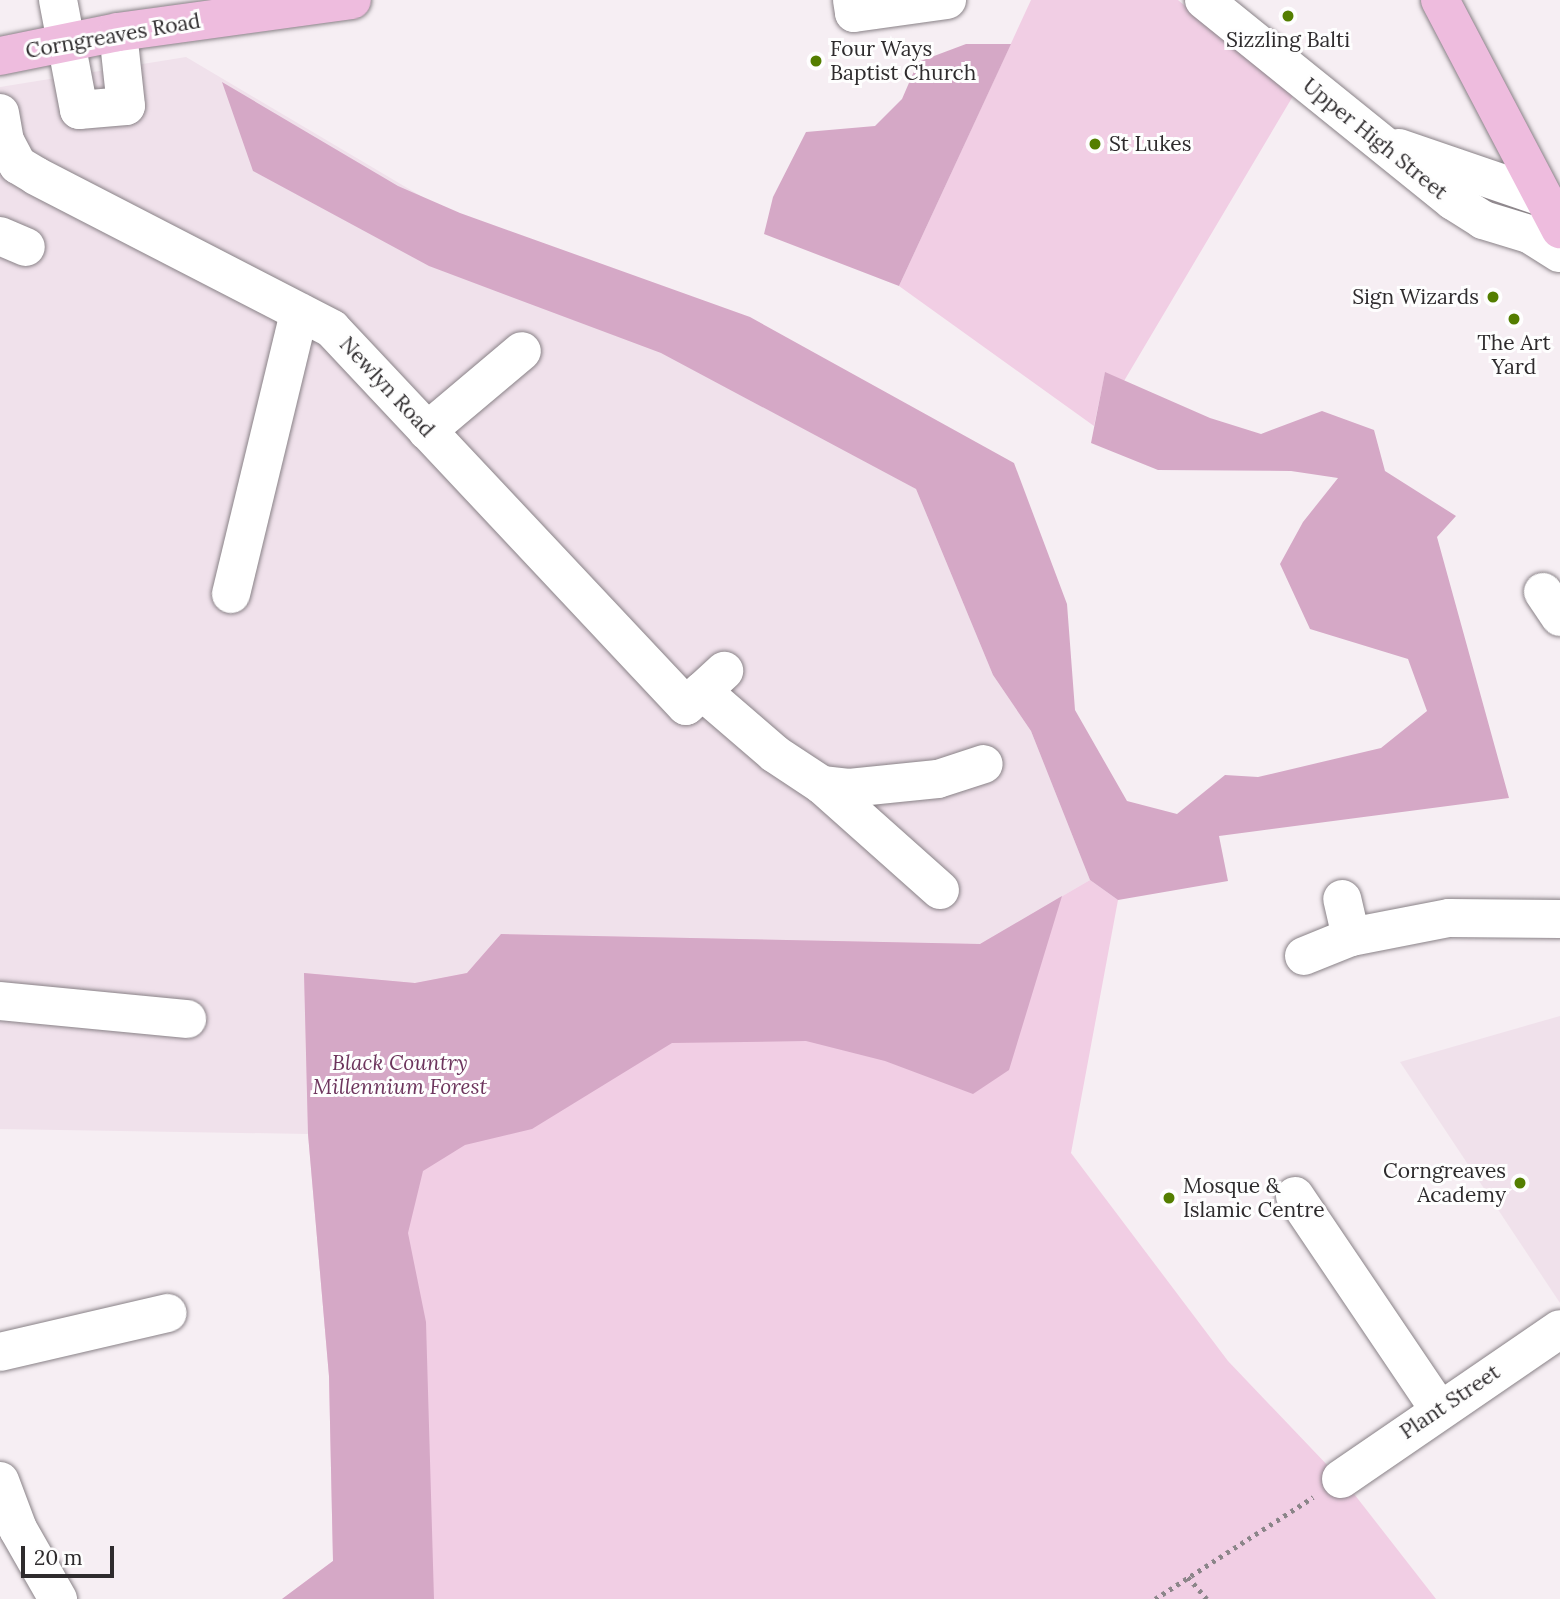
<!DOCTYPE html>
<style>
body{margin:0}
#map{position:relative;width:1560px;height:1599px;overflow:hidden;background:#f6eef3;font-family:Lora,serif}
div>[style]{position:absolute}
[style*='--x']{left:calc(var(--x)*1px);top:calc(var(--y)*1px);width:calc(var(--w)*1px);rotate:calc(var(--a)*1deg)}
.built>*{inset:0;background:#f0e1eb}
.green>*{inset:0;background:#f1cee4}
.forest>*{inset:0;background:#d5a8c6}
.path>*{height:4.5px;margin-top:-2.25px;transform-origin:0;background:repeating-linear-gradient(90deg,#8b8589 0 3.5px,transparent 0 8.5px)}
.roads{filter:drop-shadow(0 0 2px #898287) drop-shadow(0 0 2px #898287)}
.minor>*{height:38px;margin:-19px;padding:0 19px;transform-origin:19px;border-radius:19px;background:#fff}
.major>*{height:38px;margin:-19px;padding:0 19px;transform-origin:19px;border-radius:19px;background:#eebcde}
.dots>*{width:19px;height:19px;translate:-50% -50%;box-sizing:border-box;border:4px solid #fefefe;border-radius:50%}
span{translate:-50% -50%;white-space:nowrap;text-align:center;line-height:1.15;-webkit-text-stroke:6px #fefefe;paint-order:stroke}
.street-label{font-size:21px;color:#2e2b2d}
.poi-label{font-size:21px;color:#2e2b2d}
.left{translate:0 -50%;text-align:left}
.right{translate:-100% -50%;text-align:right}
.park-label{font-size:21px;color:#6d355d;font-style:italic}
.scale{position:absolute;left:21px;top:1546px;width:93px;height:32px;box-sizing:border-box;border:4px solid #2e2b2d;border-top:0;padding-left:9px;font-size:21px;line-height:24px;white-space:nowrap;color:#2e2b2d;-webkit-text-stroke:5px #fefefe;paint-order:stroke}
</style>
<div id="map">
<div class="built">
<i style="clip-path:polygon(186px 57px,916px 489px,993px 675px,1031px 731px,1090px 880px,980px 944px,501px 934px,467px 973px,415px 983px,304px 973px,308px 1134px,0 1129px,0 87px)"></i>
<i style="clip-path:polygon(1560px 1016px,1560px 1303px,1400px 1062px)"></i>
</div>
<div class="green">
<i style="clip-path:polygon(1031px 0,1178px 0,1293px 96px,1124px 381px,1105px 373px,1094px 426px,899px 286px)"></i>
<i style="clip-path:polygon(1090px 880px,1118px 900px,1071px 1153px,1228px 1361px,1351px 1490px,1436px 1599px,282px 1599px,333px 1561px,329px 1376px,308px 1134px,304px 973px,415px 983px,467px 973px,501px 934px,980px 944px)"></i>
</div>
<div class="forest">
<i style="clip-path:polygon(966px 44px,1011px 44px,899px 286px,764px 234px,773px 197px,806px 132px,875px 126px,902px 99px,918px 62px)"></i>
<i style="clip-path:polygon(222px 82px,398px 186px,460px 213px,750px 317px,1014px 463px,1067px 604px,1075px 710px,1127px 801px,1177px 814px,1225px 775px,1258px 777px,1381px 748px,1427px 711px,1408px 659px,1310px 629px,1280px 564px,1303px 522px,1338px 478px,1291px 471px,1158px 470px,1091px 443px,1105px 372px,1210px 418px,1261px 434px,1322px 411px,1374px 430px,1385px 471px,1456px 516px,1437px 537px,1509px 798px,1219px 836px,1228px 881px,1118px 900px,1090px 880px,1031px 731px,993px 675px,916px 489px,661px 353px,429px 266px,253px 171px)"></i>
<i style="clip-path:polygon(1062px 896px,1009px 1070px,973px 1094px,885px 1061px,806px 1041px,672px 1043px,532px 1129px,465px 1145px,423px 1171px,408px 1233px,426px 1322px,434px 1599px,282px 1599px,333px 1561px,329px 1376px,308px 1134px,304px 973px,415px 983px,467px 973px,501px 934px,980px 944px)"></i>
</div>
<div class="path">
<i style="--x:1188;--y:1577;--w:29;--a:49"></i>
<i style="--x:1155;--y:1599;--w:188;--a:-32.8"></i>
</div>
<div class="roads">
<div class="minor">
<i style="--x:58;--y:0;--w:112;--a:79.2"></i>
<i style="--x:79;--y:110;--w:47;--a:-4.9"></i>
<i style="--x:126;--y:106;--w:74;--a:-96.2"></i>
<i style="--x:852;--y:0;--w:13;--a:81"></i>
<i style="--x:854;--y:13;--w:94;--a:-8"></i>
<i style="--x:1204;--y:0;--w:320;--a:38.9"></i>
<i style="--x:1453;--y:201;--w:36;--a:32"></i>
<i style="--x:1483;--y:220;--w:48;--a:16.9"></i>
<i style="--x:1529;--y:234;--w:36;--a:32"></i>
<i style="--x:0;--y:113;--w:28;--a:80"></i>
<i style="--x:5;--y:141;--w:27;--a:62"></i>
<i style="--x:18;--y:165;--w:21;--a:31"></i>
<i style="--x:36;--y:176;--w:333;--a:27.3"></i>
<i style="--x:332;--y:329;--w:517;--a:46.8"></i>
<i style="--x:686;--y:706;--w:52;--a:-42.6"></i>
<i style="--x:1399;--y:148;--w:151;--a:18.9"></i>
<i style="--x:0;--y:236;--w:28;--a:23"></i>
<i style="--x:427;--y:431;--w:124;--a:-40.1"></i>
<i style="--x:1543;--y:592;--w:30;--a:56"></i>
<i style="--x:231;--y:594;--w:290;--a:-76.4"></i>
<i style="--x:702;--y:691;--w:96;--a:40.8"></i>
<i style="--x:775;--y:754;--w:56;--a:33.4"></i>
<i style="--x:822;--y:785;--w:27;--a:6"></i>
<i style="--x:849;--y:788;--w:89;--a:-5.8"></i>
<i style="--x:938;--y:779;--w:48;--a:-18.1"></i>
<i style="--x:822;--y:785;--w:158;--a:41.7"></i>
<i style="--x:1351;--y:937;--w:100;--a:-11"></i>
<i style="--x:1449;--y:918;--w:111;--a:0.5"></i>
<i style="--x:1304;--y:956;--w:51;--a:-22"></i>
<i style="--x:1351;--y:937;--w:39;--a:-103"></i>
<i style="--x:0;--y:1001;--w:188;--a:5.5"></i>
<i style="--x:1295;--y:1196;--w:256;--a:56"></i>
<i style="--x:0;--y:1352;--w:172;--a:-13.1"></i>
<i style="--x:1341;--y:1479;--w:265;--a:-34.4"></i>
<i style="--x:0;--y:1481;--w:51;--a:69.4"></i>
<i style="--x:18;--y:1529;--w:81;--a:60.3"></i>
</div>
<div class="major">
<i style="--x:1440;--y:0;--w:259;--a:62.3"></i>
<i style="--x:0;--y:56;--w:120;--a:-11.5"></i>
<i style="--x:118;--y:32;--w:236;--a:-7.8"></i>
</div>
</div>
<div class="dots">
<i style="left:1288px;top:16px;background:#547e00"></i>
<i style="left:816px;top:61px;background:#547e00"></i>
<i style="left:1095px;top:144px;background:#547e00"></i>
<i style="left:1493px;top:297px;background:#547e00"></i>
<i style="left:1514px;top:319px;background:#547e00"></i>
<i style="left:1520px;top:1183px;background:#547e00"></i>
<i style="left:1169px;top:1198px;background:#547e00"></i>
</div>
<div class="street-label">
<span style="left:113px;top:36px;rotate:-10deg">Corngreaves Road</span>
<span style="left:1375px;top:139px;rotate:39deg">Upper High Street</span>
<span style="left:387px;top:387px;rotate:47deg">Newlyn Road</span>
<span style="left:1450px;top:1402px;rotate:-34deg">Plant Street</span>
</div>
<div class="poi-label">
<span style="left:1288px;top:40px">Sizzling Balti</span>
<span class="left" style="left:830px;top:61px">Four Ways<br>Baptist Church</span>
<span class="left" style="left:1109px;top:144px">St Lukes</span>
<span class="right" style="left:1479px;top:297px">Sign Wizards</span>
<span style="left:1514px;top:355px">The Art<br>Yard</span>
<span class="right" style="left:1506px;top:1183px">Corngreaves<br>Academy</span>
<span class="left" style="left:1183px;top:1198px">Mosque &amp;<br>Islamic Centre</span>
</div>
<div class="park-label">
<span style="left:400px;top:1075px">Black Country<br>Millennium Forest</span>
</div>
<div class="scale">20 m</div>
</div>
